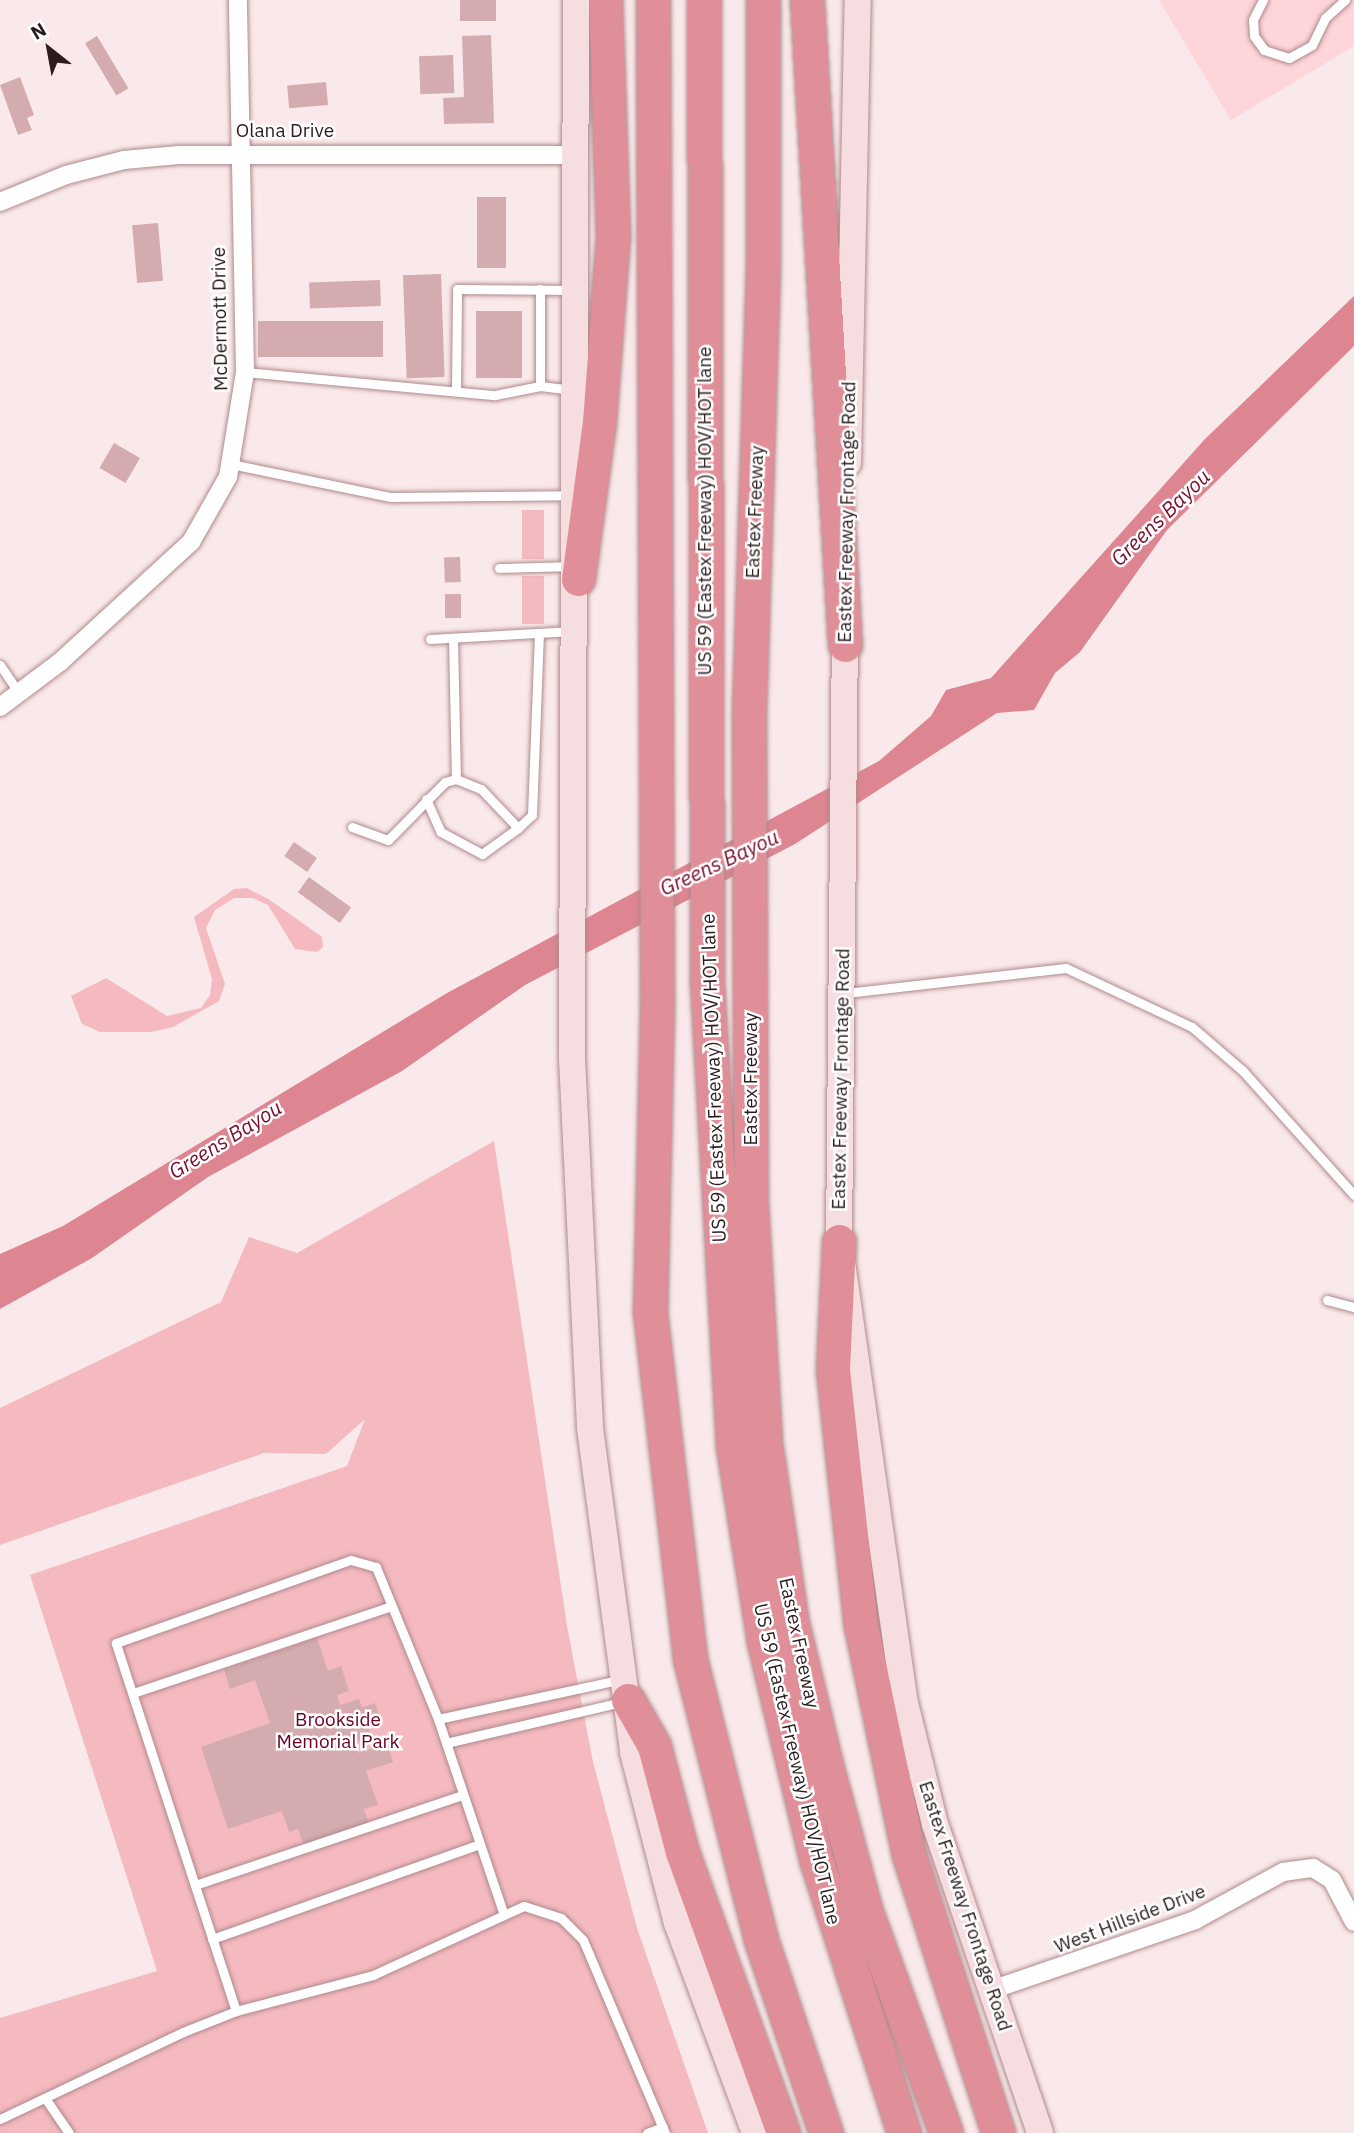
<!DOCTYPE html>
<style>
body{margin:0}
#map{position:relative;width:1354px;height:2133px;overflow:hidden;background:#fae9ea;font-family:"IBM Plex Sans",sans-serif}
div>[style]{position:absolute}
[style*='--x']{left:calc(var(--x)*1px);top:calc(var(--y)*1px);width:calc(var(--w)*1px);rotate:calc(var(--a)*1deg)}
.built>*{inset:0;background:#fed5d9}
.green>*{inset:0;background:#f4babf;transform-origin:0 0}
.water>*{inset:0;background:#dd8590}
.building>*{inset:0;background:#d4acaf;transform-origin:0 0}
.roads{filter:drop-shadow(0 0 2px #b0898c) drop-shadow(0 0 2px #b0898c)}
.lane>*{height:9px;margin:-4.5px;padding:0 4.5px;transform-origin:4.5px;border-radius:4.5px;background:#fff}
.street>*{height:18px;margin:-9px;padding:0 9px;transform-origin:9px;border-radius:9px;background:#fff}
.secondary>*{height:26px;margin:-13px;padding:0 13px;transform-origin:13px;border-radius:13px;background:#f6dde0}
.highway>*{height:33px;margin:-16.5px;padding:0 16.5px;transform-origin:16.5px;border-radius:16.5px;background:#e08e97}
span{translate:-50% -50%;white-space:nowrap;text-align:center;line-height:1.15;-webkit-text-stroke:5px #fff;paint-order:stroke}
.street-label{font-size:19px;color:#2b1c1d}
.park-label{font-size:19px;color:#6d0023}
.water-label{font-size:21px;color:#770d2b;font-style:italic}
.north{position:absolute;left:14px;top:14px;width:70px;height:70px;-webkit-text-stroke:5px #fff;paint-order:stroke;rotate:329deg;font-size:19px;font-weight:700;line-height:28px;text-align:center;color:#2b1c1d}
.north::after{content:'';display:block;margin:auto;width:24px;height:32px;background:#2b1c1d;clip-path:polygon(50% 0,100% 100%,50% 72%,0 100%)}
</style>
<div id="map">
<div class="built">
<i style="clip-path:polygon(1159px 0,1354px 0,1354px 46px,1231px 120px)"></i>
</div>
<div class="green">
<i style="left:522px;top:510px;width:22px;height:49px"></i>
<i style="left:544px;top:576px;width:48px;height:22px;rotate:90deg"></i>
<i style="clip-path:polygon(234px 889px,247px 888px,270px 900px,322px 937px,323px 947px,317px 952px,295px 949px,268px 905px,253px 898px,234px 898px,215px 910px,206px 928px,225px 984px,219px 1001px,173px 1027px,151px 1032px,100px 1032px,82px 1024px,71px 996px,106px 978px,167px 1016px,201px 1008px,210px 995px,212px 979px,194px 917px)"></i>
<i style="clip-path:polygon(494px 1141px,567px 1626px,593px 1762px,637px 1928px,708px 2133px,0 2133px,0 2018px,157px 1971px,30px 1575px,347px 1466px,365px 1419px,326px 1454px,264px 1453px,0 1545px,0 1408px,221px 1302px,249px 1237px,297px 1253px)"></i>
</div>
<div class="water">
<i style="clip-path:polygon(1354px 296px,1354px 346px,1167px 530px,1080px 652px,1055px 673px,1034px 710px,997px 713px,795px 844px,525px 985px,402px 1071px,208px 1177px,92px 1258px,0 1309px,0 1254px,63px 1226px,447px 993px,879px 761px,931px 716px,946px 690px,991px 678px,1205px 439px)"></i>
</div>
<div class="building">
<i style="left:460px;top:0;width:36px;height:21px"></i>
<i style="clip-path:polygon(491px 35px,494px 123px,444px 124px,443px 98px,464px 97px,462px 36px)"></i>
<i style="left:97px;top:36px;width:61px;height:14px;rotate:59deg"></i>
<i style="left:453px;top:55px;width:38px;height:34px;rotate:88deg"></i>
<i style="clip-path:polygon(20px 77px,34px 115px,27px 118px,32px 130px,18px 135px,0 85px)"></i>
<i style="left:326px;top:82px;width:23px;height:39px;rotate:85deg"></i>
<i style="left:506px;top:197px;width:71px;height:29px;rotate:90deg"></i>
<i style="left:158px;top:223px;width:58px;height:26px;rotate:85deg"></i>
<i style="left:441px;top:274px;width:103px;height:38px;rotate:88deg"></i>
<i style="left:380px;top:280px;width:26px;height:71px;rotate:88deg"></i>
<i style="left:476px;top:311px;width:46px;height:67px"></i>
<i style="left:258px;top:321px;width:125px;height:36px"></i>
<i style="left:114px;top:443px;width:30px;height:29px;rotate:30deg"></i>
<i style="left:460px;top:557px;width:25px;height:16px;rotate:88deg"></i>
<i style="left:445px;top:594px;width:16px;height:24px"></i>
<i style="left:294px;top:842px;width:28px;height:17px;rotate:35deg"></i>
<i style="left:309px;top:877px;width:52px;height:19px;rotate:36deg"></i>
<i style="clip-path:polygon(317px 1638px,328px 1671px,341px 1666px,349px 1691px,337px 1695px,340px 1705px,359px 1699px,362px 1707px,375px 1703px,382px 1724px,369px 1728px,372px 1737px,355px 1742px,358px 1753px,387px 1743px,393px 1762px,366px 1771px,378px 1805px,364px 1809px,369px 1824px,304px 1845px,298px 1829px,289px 1832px,282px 1811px,228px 1829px,201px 1747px,270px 1723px,255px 1680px,230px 1689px,224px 1670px)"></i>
</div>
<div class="roads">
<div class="lane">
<i style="--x:1263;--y:0;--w:22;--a:117"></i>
<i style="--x:1253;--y:20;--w:16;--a:86"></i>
<i style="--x:1254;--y:36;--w:17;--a:54"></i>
<i style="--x:1264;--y:50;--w:26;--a:18"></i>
<i style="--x:1289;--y:58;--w:26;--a:-29"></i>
<i style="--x:1312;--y:45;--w:30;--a:-64"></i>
<i style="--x:1325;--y:18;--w:27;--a:-42"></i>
<i style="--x:245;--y:372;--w:251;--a:5.3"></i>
<i style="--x:495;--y:395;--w:46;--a:-11.3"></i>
<i style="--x:540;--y:386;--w:33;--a:7"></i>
<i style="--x:540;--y:386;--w:97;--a:-90"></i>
<i style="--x:456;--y:391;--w:102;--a:-89.4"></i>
<i style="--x:457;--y:289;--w:116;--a:0.5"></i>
<i style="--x:231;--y:464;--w:163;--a:11.7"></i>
<i style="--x:391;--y:497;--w:179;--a:-0.6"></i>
<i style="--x:499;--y:568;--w:71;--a:-1.6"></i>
<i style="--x:453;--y:638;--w:141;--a:88.8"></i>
<i style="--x:430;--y:639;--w:142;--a:-3.2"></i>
<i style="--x:0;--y:665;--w:34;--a:56"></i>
<i style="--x:426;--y:799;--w:36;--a:66"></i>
<i style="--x:441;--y:832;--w:47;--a:28.2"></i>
<i style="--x:482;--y:854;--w:44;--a:-35.8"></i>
<i style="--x:352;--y:827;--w:38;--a:20"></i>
<i style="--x:388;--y:840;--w:81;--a:-45.5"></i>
<i style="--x:445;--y:782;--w:11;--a:-15"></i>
<i style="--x:456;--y:779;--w:27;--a:22"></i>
<i style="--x:481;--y:789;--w:54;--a:46.5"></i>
<i style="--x:518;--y:828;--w:19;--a:-43"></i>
<i style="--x:532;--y:815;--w:182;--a:-87.8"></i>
<i style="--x:846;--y:993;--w:221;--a:-6.5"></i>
<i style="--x:1066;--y:968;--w:139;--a:25.1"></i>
<i style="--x:1192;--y:1027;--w:67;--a:40.8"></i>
<i style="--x:1243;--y:1071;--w:166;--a:48.2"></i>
<i style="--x:1327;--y:1300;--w:28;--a:15"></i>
<i style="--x:133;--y:1693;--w:273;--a:-18.6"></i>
<i style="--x:438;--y:1719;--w:185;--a:-12.2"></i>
<i style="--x:446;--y:1743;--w:181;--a:-13.1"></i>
<i style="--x:195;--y:1885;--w:282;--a:-18.6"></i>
<i style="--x:212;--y:1939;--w:282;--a:-19.5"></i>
<i style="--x:236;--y:2011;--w:387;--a:-108.1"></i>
<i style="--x:116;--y:1643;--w:249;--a:-19.5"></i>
<i style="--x:351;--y:1560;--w:26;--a:16"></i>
<i style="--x:376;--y:1567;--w:164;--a:67.8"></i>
<i style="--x:438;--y:1719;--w:204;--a:71.4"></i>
<i style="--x:45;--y:2098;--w:42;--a:55.6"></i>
<i style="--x:0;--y:2119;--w:203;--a:-25.4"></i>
<i style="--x:183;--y:2032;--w:57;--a:-21.6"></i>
<i style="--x:236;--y:2011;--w:142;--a:-14.7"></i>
<i style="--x:373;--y:1975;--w:166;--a:-24.6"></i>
<i style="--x:524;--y:1906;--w:39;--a:18"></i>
<i style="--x:561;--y:1918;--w:31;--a:45"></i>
<i style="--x:583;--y:1940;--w:210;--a:67"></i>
<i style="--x:647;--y:2133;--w:17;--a:-21"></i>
</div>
<div class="street">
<i style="--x:0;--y:202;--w:71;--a:-22.2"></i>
<i style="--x:66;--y:175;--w:60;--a:-14.5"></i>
<i style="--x:124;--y:160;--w:55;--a:-5.2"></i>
<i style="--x:179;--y:155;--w:397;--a:0"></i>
<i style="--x:0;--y:707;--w:75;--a:-36.9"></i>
<i style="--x:60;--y:662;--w:178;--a:-42.5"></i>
<i style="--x:191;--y:542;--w:75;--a:-60.4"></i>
<i style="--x:228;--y:477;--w:106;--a:-80.8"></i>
<i style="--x:245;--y:372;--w:372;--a:-91.1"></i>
<i style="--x:991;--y:1990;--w:216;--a:-18.9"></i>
<i style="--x:1195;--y:1920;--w:100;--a:-28.6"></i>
<i style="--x:1283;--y:1872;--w:30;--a:-8"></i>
<i style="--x:1313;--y:1868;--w:22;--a:32"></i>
<i style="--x:1332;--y:1880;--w:47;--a:62.4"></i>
</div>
<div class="secondary">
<i style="--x:576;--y:0;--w:1058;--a:90.22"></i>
<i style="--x:572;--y:1058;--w:370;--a:87.2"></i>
<i style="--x:590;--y:1428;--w:327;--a:82.4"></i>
<i style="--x:633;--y:1752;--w:177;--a:75.6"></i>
<i style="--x:677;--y:1923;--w:224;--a:69.6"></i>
<i style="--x:848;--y:463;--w:463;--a:-88.8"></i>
<i style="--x:845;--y:628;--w:613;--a:90.56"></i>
<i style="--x:839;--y:1241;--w:463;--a:81.9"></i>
<i style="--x:904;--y:1699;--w:129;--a:76.1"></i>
<i style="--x:935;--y:1824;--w:326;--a:71.2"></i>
</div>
<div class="highway">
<i style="--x:653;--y:0;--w:1008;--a:89.77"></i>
<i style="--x:657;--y:1008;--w:304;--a:91.3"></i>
<i style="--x:650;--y:1312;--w:349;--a:83.4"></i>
<i style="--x:690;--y:1659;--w:290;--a:75.8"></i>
<i style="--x:761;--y:1940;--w:204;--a:71.4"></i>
<i style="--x:704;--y:0;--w:981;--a:89.82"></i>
<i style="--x:707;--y:981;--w:466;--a:86.8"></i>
<i style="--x:733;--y:1446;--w:198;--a:81"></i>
<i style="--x:764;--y:1642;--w:226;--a:76.5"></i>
<i style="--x:817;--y:1862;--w:285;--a:72.2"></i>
<i style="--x:763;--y:0;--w:267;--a:90"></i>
<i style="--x:763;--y:267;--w:446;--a:91.8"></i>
<i style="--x:749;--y:713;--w:492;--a:89.8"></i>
<i style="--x:751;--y:1205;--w:237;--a:86.6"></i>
<i style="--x:765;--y:1442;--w:179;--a:81.6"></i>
<i style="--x:791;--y:1619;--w:150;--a:76.5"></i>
<i style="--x:826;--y:1765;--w:149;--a:74.8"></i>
<i style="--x:865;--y:1909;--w:238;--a:70.1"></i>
<i style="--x:807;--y:0;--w:646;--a:86.63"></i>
<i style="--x:578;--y:579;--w:158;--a:-82.4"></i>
<i style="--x:599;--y:422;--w:186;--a:-85.7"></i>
<i style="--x:613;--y:237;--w:237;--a:-91.9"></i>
<i style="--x:839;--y:1241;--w:129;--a:92.7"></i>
<i style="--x:833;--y:1370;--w:258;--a:83.8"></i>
<i style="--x:861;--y:1626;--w:234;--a:78.2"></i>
<i style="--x:909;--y:1855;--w:292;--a:72.2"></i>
<i style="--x:628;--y:1700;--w:53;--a:60.5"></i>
<i style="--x:654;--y:1746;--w:110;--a:75.2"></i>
<i style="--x:682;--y:1852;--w:299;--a:70.2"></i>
</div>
</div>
<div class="street-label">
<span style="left:285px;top:131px">Olana Drive</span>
<span style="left:220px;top:319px;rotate:-91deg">McDermott Drive</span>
<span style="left:705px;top:511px;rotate:-90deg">US 59 (Eastex Freeway) HOV/HOT lane</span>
<span style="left:755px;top:512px;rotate:-88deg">Eastex Freeway</span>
<span style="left:847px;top:512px;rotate:-89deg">Eastex Freeway Frontage Road</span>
<span style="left:714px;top:1078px;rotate:-92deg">US 59 (Eastex Freeway) HOV/HOT lane</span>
<span style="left:751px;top:1079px;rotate:-90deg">Eastex Freeway</span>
<span style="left:841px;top:1079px;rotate:-89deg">Eastex Freeway Frontage Road</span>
<span style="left:799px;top:1643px;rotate:78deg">Eastex Freeway</span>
<span style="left:797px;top:1764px;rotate:77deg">US 59 (Eastex Freeway) HOV/HOT lane</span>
<span style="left:965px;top:1906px;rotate:72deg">Eastex Freeway Frontage Road</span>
<span style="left:1130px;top:1919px;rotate:-21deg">West Hillside Drive</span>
</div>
<div class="park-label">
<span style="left:338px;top:1731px">Brookside<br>Memorial Park</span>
</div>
<div class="water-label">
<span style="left:1160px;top:517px;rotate:-44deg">Greens Bayou</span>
<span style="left:719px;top:862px;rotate:-25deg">Greens Bayou</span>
<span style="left:225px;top:1139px;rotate:-32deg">Greens Bayou</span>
</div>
<div class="north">N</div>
</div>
